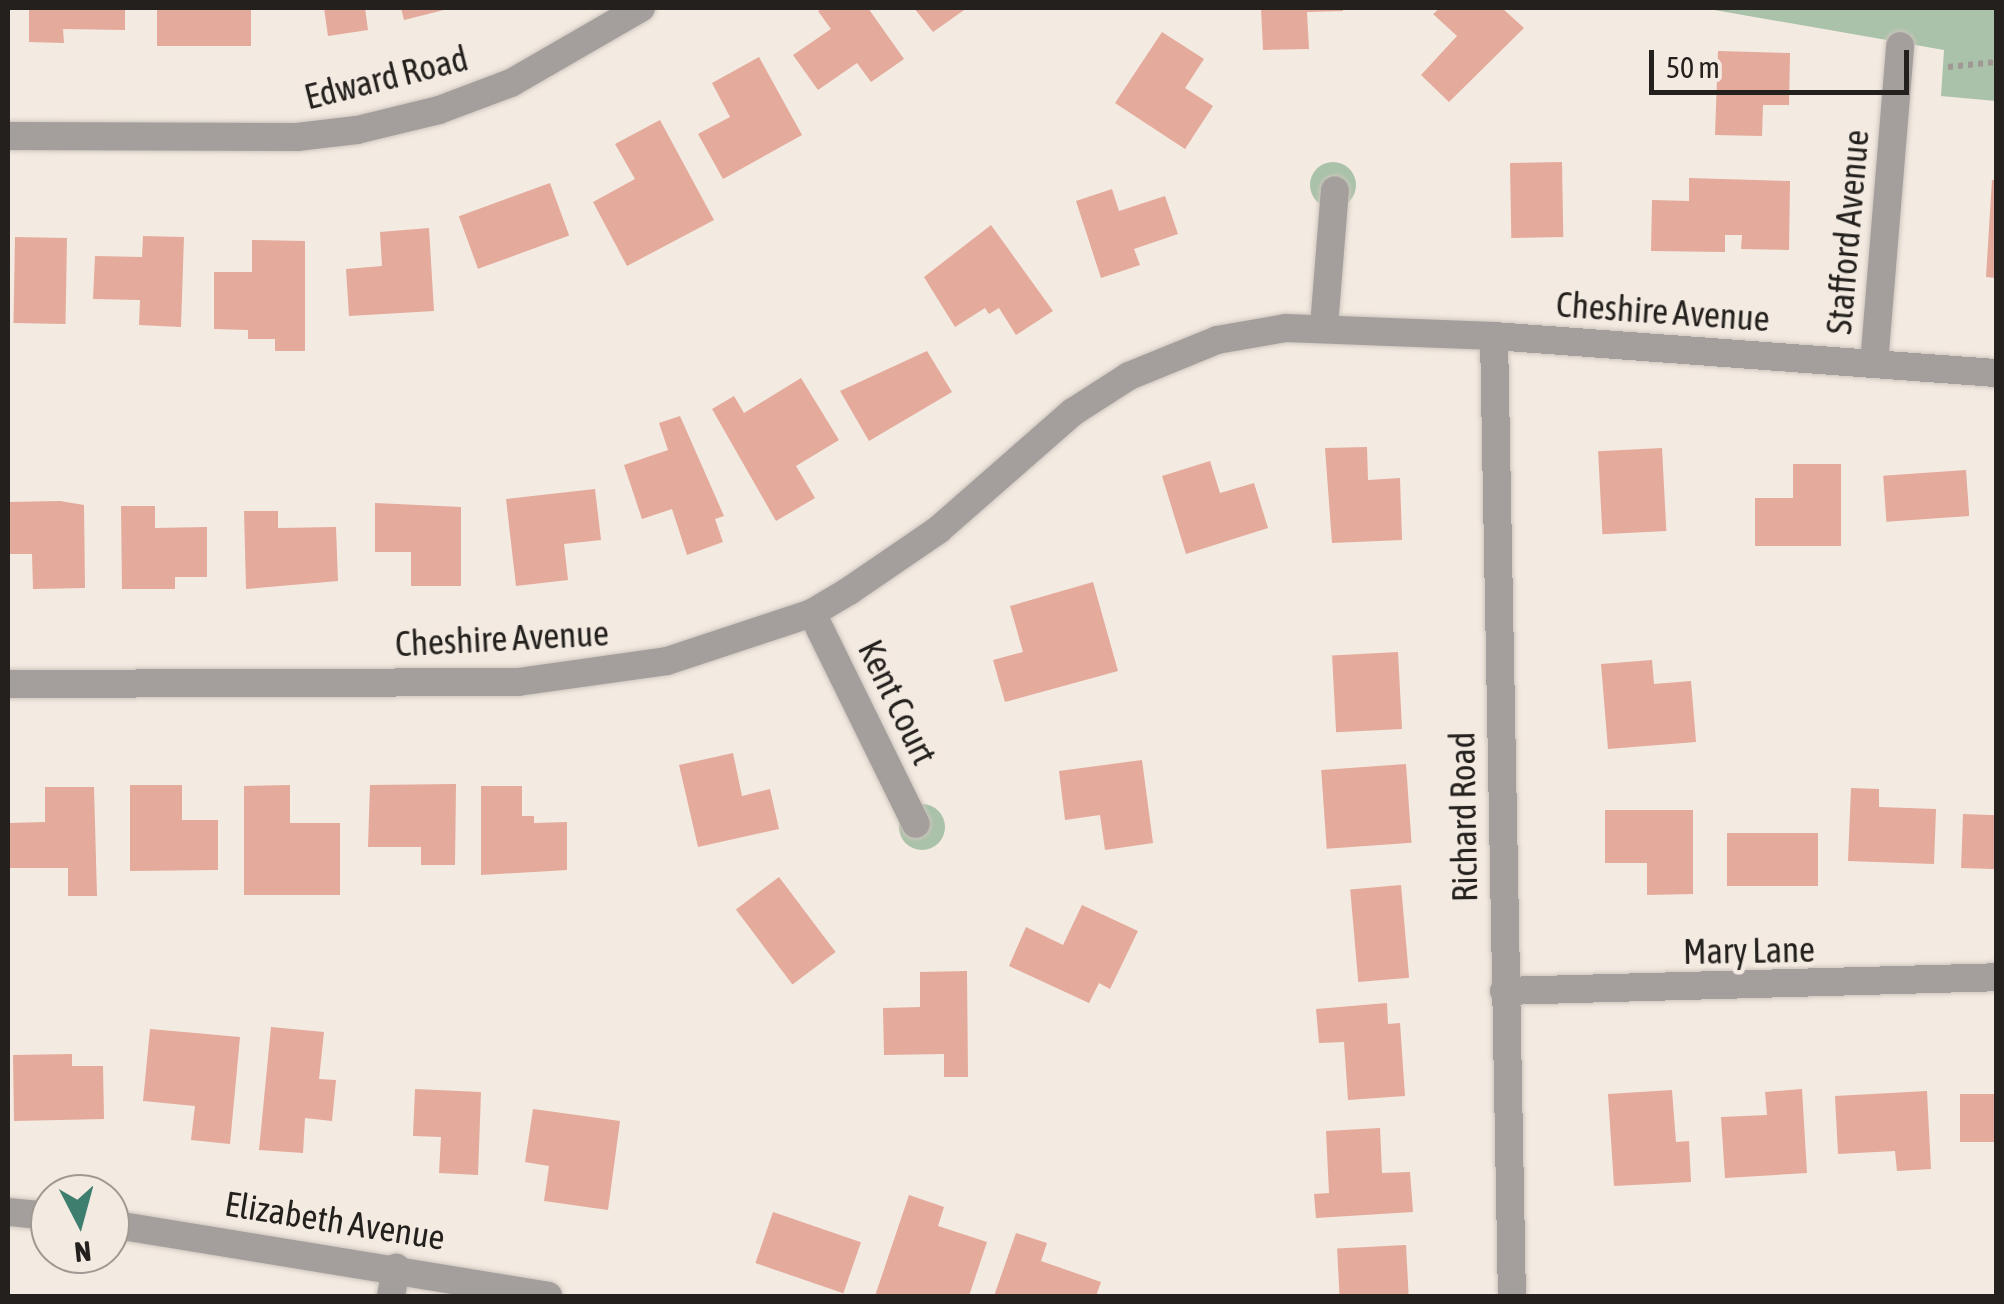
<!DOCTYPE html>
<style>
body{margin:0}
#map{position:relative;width:2004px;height:1304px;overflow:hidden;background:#f3eae1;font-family:"Asap Condensed",sans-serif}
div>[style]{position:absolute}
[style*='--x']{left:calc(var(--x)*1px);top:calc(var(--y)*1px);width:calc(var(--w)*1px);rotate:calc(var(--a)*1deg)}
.green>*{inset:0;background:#aac2a9}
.round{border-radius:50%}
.building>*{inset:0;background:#e4aa9b;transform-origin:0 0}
.path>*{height:6px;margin-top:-3px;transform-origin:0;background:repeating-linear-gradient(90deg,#a09993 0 5px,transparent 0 10px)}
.roads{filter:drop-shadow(0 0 2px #cec6be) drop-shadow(0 0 2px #cec6be)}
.minor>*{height:28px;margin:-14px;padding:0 14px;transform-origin:14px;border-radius:14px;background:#a49e9d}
span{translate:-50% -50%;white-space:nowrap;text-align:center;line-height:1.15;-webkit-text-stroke:9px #f3eae1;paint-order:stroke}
.street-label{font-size:35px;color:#23201d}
.frame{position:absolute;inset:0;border:10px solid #23201d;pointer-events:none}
.north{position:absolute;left:30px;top:1174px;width:100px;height:100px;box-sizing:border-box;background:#f3eae1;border:2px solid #a09993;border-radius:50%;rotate:174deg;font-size:28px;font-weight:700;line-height:40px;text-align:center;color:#23201d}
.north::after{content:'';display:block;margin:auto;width:35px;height:45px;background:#3d7e6e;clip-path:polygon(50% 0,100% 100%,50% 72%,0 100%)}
.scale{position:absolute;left:1649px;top:50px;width:260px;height:45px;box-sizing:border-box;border:5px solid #23201d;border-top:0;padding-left:12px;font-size:30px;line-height:35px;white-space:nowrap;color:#23201d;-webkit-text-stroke:8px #f3eae1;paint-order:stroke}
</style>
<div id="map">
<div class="green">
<i style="clip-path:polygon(1703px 8px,1996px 8px,1996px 101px,1941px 96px,1944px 50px)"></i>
<i class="round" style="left:1310px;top:162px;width:46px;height:46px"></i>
<i class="round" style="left:899px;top:804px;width:46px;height:46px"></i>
</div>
<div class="building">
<i style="clip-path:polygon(29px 8px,125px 8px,125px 30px,63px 29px,64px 43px,29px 42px)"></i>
<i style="left:157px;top:8px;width:94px;height:38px"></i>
<i style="clip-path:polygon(324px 8px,365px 8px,368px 30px,328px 36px)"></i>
<i style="clip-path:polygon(401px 8px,447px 8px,448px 9px,404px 20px)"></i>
<i style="clip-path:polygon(824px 8px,868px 8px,904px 59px,871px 82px,857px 63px,818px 90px,793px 55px,831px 29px,818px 11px)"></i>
<i style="clip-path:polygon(914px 8px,967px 8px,933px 32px)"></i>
<i style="clip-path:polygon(1261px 8px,1343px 8px,1343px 11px,1307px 12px,1309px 49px,1263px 50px)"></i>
<i style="clip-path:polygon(1440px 8px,1502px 8px,1524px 28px,1449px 102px,1421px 75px,1457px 36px,1433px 14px)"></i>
<i style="clip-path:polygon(1162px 32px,1204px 59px,1185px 88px,1213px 106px,1185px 149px,1115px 103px)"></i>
<i style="clip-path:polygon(1718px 51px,1790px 53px,1789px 105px,1763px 105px,1762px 136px,1715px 135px)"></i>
<i style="clip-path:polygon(759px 57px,802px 135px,723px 179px,698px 134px,730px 117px,712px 83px)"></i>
<i style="clip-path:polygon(660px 120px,714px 220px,627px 266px,593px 202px,635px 179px,615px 144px)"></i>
<i style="left:1562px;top:162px;width:75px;height:52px;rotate:89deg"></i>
<i style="clip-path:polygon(1689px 178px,1790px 181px,1789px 250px,1741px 249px,1742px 235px,1725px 235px,1725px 252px,1651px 251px,1652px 200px,1689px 201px)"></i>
<i style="clip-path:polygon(1992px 180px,1996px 180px,1996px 278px,1986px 277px)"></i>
<i style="left:550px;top:183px;width:56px;height:97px;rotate:70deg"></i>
<i style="clip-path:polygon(1112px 189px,1119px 211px,1165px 196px,1178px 234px,1134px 249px,1140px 265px,1101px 278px,1076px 201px)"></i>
<i style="clip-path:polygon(991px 225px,1053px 311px,1016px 335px,999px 308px,989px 314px,985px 308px,955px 327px,924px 277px)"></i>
<i style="clip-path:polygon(429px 228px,434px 311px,349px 316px,346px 269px,382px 266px,380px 232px)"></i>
<i style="clip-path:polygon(143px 236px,184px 237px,181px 327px,139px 325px,140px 300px,93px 299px,95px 256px,142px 257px)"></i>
<i style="left:15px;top:237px;width:52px;height:86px;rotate:1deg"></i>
<i style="clip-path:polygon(252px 240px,305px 241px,305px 351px,275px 351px,275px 339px,248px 339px,248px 330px,214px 329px,214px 272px,252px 272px)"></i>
<i style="clip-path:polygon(927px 351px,952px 392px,869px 441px,840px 391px)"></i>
<i style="clip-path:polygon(801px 378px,839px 440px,796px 466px,815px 498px,776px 521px,712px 409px,734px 396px,744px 413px)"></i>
<i style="clip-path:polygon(680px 416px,724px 516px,715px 519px,723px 542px,687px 555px,672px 509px,642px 519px,624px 465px,668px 450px,659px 423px)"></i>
<i style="clip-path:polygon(1367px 447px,1368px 480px,1400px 478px,1402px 540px,1332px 543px,1325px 448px)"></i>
<i style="left:1662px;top:448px;width:83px;height:64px;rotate:87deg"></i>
<i style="clip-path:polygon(1210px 461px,1220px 493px,1254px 483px,1268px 528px,1186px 554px,1162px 476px)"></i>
<i style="clip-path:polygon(1793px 464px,1841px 464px,1841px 546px,1755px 546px,1755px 498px,1793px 498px)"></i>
<i style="left:1966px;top:470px;width:46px;height:83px;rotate:86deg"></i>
<i style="clip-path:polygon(595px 489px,601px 540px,564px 544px,568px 580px,516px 586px,506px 499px)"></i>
<i style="clip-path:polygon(60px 501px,84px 505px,85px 588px,33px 589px,32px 554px,8px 554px,8px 502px)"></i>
<i style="clip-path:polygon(375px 503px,461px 507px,461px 586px,411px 586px,411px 552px,375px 552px)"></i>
<i style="clip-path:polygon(121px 506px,155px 506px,155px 528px,207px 527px,207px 577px,175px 577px,175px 589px,122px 589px)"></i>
<i style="clip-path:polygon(244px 511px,278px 511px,278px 528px,336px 527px,338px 581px,246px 589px)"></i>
<i style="clip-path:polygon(1093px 582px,1118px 671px,1005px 702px,993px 660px,1023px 652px,1010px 606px)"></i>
<i style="left:1398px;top:652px;width:77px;height:66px;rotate:87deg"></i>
<i style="clip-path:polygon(1652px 660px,1654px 684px,1691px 681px,1696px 742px,1608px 749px,1601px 664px)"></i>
<i style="clip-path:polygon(733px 753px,742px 796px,770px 789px,779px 829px,698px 847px,679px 765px)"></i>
<i style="clip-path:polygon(1142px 760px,1153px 843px,1105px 850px,1100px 815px,1065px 820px,1059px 771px)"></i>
<i style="left:1406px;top:764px;width:79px;height:85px;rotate:86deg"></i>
<i style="clip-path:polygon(456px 784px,455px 865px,421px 865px,421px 847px,368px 847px,370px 785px)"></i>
<i style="clip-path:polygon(130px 785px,182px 785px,182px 820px,218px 820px,218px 870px,130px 871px)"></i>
<i style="clip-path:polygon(290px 785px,290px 823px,340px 823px,340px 895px,244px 895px,244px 786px)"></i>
<i style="clip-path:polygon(481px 786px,522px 786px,522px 816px,534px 816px,534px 823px,567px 822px,567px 870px,481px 875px)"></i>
<i style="clip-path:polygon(45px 787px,94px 787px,97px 896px,68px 896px,68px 868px,9px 868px,9px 823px,45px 822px)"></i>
<i style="clip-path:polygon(1851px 788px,1879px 789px,1879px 807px,1936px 809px,1934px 864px,1848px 861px)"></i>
<i style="clip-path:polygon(1605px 810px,1693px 810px,1693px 894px,1647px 895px,1647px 863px,1605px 863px)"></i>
<i style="left:1963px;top:814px;width:33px;height:54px;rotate:2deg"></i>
<i style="left:1727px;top:833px;width:91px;height:53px"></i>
<i style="left:779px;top:877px;width:94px;height:54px;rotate:53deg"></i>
<i style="left:1401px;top:885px;width:93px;height:51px;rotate:85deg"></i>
<i style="clip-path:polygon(1082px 905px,1138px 931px,1110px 989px,1099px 983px,1089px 1003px,1009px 966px,1026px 927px,1063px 945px)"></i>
<i style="clip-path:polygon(967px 971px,968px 1077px,944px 1077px,944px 1054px,884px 1055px,883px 1008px,920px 1007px,920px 972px)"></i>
<i style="clip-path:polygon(1387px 1003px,1388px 1024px,1400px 1023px,1405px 1096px,1348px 1100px,1344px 1042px,1319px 1043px,1316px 1009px)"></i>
<i style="clip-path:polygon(271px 1027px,324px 1032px,319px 1079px,336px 1080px,332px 1121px,305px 1118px,303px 1153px,259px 1150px)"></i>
<i style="clip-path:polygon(150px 1029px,240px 1037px,230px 1144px,191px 1140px,195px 1106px,143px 1101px)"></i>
<i style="clip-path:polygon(72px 1054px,72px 1066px,103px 1066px,104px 1119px,14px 1121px,13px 1055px)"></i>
<i style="clip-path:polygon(415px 1089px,481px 1092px,478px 1175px,439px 1173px,441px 1137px,413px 1136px)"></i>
<i style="clip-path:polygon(1802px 1089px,1807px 1173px,1725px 1178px,1721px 1117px,1767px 1115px,1765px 1092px)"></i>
<i style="clip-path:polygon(1672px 1090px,1676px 1142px,1689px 1141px,1691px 1182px,1614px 1186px,1608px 1094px)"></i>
<i style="clip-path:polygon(1927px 1091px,1931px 1169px,1897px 1171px,1895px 1151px,1838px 1154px,1835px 1096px)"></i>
<i style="left:1996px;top:1094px;width:48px;height:36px;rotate:90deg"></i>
<i style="clip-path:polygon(533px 1109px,620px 1121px,608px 1210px,544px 1201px,549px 1166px,525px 1162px)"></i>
<i style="clip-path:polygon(1380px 1128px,1382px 1173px,1410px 1172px,1413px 1212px,1316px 1218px,1314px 1194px,1329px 1193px,1326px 1131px)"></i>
<i style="clip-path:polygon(909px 1195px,944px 1207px,938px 1226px,987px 1242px,969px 1296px,875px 1296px)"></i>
<i style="left:773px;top:1212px;width:93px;height:54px;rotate:19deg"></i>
<i style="clip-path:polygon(1016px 1233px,1047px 1243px,1041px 1261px,1101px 1282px,1096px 1296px,994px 1296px)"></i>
<i style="left:1406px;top:1245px;width:51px;height:69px;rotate:87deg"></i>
</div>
<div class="path">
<i style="--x:1948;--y:67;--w:48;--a:-5.9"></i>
</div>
<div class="roads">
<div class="minor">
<i style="--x:8;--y:136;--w:289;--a:0.2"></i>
<i style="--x:297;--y:137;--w:60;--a:-6.7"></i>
<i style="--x:357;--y:130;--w:84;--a:-13.7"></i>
<i style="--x:439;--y:110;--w:77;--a:-20.6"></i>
<i style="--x:511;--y:83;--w:150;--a:-30"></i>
<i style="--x:1324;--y:326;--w:136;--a:-85.4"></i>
<i style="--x:1494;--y:336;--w:960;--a:88.93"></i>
<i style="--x:1874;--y:364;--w:319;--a:-85.3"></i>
<i style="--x:812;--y:613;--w:235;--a:63.8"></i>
<i style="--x:8;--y:684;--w:510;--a:-0.22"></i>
<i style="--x:518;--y:682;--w:150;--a:-8"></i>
<i style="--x:667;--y:661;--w:153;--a:-18.3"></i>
<i style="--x:812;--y:613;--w:43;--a:-30.7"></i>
<i style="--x:849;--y:591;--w:108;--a:-34.4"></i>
<i style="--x:938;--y:530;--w:179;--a:-41.2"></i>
<i style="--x:1073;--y:412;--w:67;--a:-32.7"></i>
<i style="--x:1129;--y:376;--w:95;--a:-22.2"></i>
<i style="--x:1217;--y:340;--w:70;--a:-9.9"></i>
<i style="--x:1286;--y:328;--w:208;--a:2.2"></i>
<i style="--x:1494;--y:336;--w:503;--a:4.22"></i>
<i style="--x:1504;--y:991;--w:492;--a:-1.6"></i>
<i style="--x:8;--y:1212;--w:42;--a:5.4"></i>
<i style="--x:110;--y:1224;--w:444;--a:9.3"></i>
<i style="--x:391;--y:1296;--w:29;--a:-80"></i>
</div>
</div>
<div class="street-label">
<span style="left:386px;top:77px;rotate:-14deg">Edward Road</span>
<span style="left:1847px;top:232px;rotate:-85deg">Stafford Avenue</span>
<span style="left:1663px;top:311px;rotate:4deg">Cheshire Avenue</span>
<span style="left:502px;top:638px;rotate:-3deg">Cheshire Avenue</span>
<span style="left:898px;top:702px;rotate:64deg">Kent Court</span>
<span style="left:1463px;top:817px;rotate:-91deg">Richard Road</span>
<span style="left:1749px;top:950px;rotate:-1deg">Mary Lane</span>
<span style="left:335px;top:1220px;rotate:9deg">Elizabeth Avenue</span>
</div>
<div class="frame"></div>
<div class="north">N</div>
<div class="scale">50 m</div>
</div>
